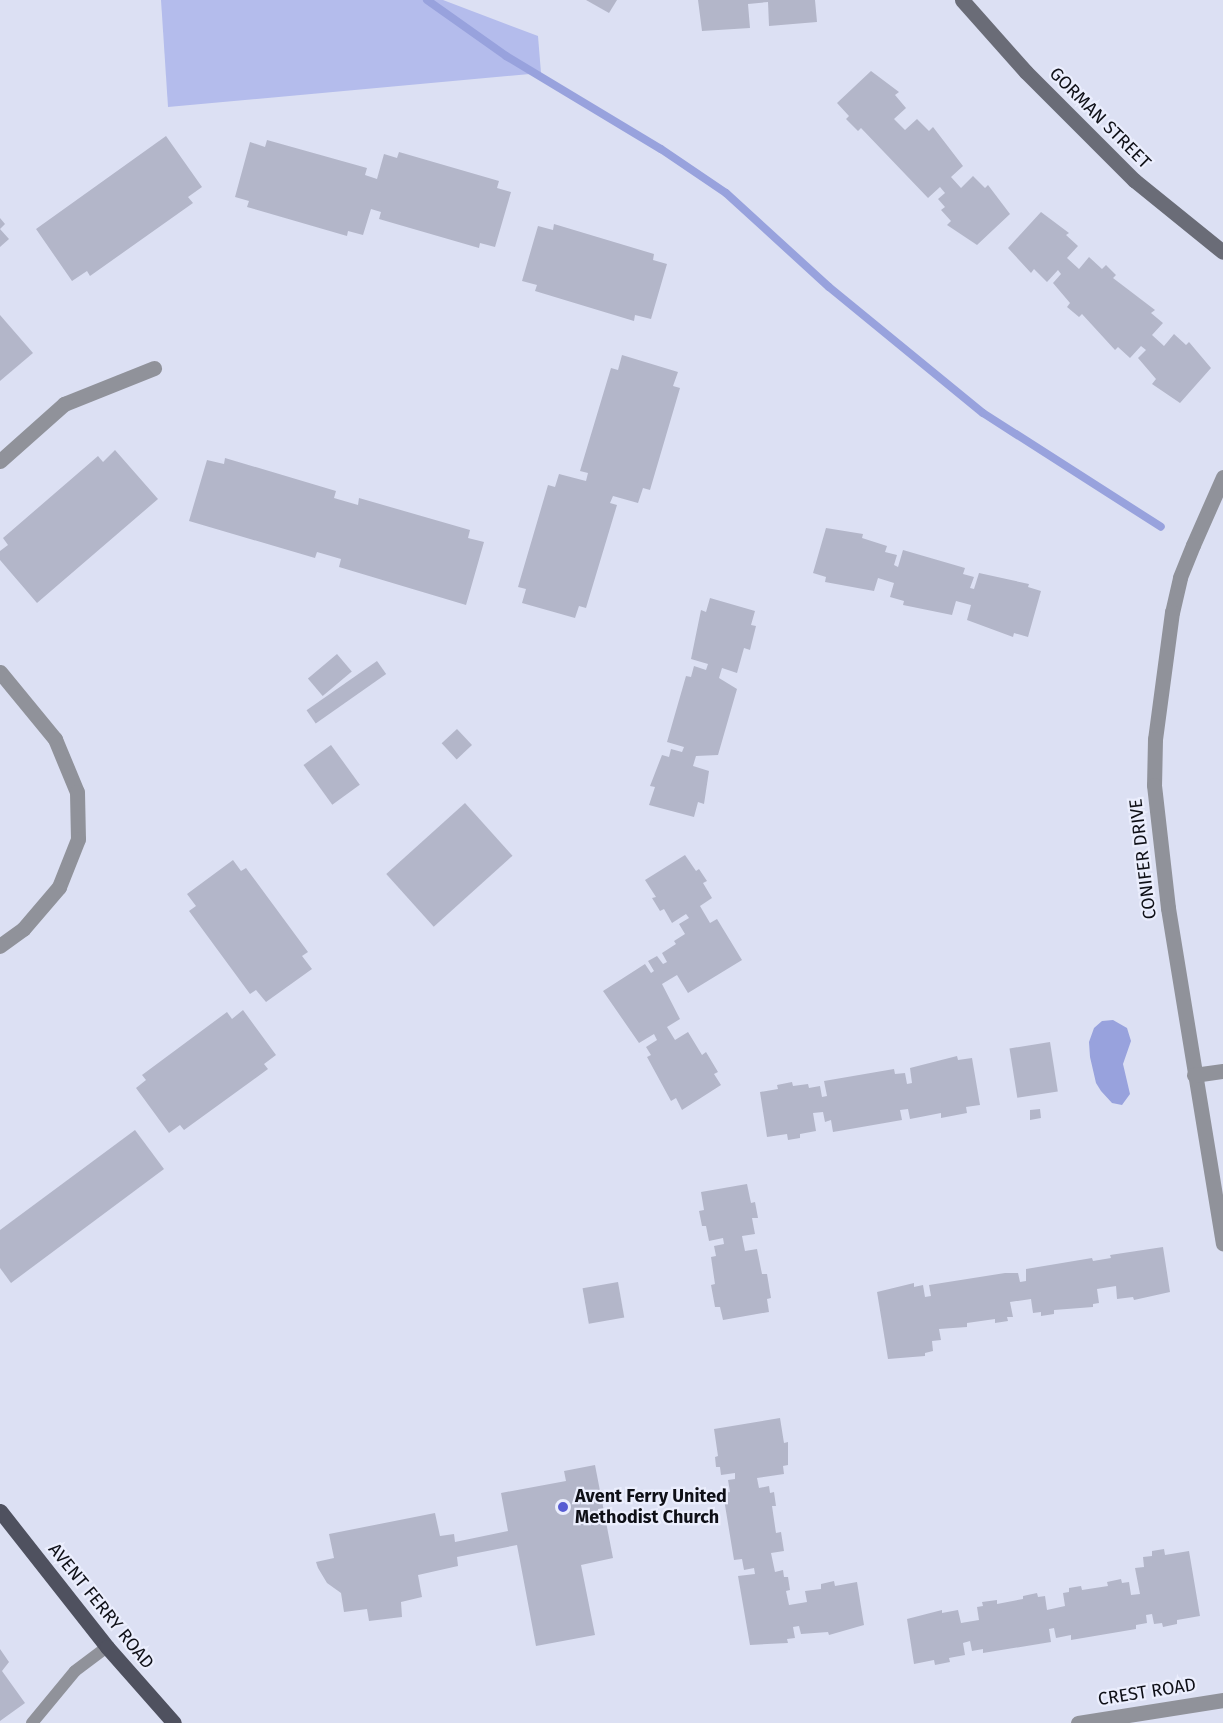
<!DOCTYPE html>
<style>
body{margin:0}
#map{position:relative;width:1223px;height:1723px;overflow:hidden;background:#dce0f3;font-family:"Fira Sans",sans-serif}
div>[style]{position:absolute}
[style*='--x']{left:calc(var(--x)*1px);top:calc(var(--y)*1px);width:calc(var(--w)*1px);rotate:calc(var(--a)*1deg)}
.green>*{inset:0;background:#b4bcec}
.water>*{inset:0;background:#98a2dd}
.stream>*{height:8px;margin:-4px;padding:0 4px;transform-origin:4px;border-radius:4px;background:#98a2dd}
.building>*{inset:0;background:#b3b6c9;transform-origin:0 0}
.lane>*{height:12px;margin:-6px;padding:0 6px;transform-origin:6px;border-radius:6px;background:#90929a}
.street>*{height:15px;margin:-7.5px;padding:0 7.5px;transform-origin:7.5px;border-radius:7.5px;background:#90929a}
.secondary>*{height:15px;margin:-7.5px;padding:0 7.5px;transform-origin:7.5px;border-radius:7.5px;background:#6a6c77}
.primary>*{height:15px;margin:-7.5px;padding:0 7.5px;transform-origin:7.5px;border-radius:7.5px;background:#4f515f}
.dots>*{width:16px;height:16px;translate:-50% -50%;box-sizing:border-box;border:3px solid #ebeefd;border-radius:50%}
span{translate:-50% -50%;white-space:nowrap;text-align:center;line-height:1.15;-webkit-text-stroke:4.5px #ebeefd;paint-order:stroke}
.street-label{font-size:18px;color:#0f1017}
.poi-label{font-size:18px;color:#0f1017;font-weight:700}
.left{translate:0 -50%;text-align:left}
</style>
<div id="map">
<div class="green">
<i style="clip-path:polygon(161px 0,443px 0,538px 36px,541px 73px,168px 107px)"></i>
</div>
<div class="water">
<i style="clip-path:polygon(1113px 1020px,1127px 1028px,1131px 1041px,1123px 1064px,1130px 1094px,1122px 1105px,1112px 1103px,1101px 1091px,1096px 1083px,1090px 1057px,1089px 1042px,1094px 1028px,1102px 1021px)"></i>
</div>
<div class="stream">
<i style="--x:427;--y:0;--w:97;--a:35.3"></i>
<i style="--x:506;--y:56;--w:181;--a:31"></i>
<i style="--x:661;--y:149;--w:78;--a:34.1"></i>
<i style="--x:726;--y:193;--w:139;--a:42.4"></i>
<i style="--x:829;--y:287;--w:199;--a:39.3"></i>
<i style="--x:983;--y:413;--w:211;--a:32.6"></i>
</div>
<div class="building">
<i style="clip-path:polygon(586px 0,617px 0,609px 13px)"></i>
<i style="clip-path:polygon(698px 0,815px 0,817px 22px,769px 26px,768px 2px,748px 4px,750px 28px,702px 31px)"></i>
<i style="clip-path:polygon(871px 71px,899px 92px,895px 95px,906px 108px,894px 119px,905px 130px,917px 119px,929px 131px,933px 127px,963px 166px,951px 177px,961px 188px,973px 176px,985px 188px,988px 185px,1010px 214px,977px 245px,947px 225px,951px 221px,941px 210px,945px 207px,938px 199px,945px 193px,940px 187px,928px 198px,861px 128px,858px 131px,846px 119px,849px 116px,837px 103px)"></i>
<i style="clip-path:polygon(166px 136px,202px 187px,188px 197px,193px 203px,90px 276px,87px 271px,72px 281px,36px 229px)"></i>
<i style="clip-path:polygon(267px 140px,367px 168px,365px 175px,377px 179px,384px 154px,397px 158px,399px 152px,499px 181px,497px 188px,511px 192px,495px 247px,480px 243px,479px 248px,379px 219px,381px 212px,371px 209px,363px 235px,348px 231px,347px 236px,247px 207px,249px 201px,235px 197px,250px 142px,265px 147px)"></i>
<i style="clip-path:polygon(1041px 212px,1069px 233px,1066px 235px,1078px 246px,1067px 258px,1079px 269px,1089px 257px,1102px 269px,1106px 265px,1116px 275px,1113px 278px,1155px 310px,1151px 313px,1163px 323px,1152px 335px,1164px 346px,1174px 334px,1186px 345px,1189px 342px,1211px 368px,1180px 403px,1152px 384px,1156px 379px,1138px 358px,1146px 350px,1141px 346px,1130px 358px,1118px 347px,1115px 350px,1082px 314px,1079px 317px,1067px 307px,1070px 303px,1053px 283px,1061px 274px,1058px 270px,1047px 282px,1034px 269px,1031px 273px,1008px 248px)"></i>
<i style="clip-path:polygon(0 218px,5px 224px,0 229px,9px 239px,0 247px)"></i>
<i style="clip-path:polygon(554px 224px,654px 254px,653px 260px,667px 264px,651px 319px,635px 315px,634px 321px,535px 291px,537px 285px,522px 281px,538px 226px,553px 230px)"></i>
<i style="clip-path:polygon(0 315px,33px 353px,0 381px)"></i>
<i style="clip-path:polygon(622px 355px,678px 372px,673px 386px,680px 388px,650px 490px,643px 488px,638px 503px,613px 496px,610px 503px,617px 505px,586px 608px,579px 606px,575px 618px,522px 603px,526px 589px,518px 587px,548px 485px,555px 487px,559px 474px,586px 481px,588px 473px,580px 471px,611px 368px,618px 370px)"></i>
<i style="clip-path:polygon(115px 450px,158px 499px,37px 603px,0 560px,0 551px,8px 545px,3px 538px,98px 456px,103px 462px)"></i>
<i style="clip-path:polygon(225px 458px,336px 491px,334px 498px,358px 505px,359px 498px,470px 530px,468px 538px,484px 542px,466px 605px,339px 567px,341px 559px,317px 552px,315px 558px,189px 521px,207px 460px,224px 464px)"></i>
<i style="clip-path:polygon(826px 528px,863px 534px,862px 538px,887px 546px,885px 552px,897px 555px,894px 565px,898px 567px,903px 550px,965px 568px,963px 574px,974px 577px,970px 588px,974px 589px,979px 573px,1029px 584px,1028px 587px,1041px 591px,1028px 637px,1014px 633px,1013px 637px,967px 620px,971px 605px,956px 601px,952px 615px,903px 605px,904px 601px,890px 597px,894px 583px,878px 578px,874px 591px,825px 582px,826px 577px,813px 573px)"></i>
<i style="clip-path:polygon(710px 598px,755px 611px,751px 625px,756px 626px,750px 650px,744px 648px,737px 673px,722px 668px,719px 678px,737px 689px,718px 755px,696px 756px,693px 766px,709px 771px,704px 804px,698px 802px,694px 817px,649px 805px,655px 787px,650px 786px,662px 755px,669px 757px,671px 749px,682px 752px,684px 747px,667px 742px,686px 676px,691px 677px,694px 666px,706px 670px,708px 664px,691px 659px,701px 610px,706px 612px)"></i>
<i style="left:337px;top:654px;width:23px;height:38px;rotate:50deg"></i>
<i style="left:377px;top:661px;width:16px;height:86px;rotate:55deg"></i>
<i style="left:457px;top:729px;width:22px;height:21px;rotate:47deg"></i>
<i style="left:331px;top:745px;width:49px;height:34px;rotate:54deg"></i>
<i style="left:465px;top:803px;width:71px;height:106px;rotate:48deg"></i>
<i style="clip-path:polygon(685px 855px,696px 871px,699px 869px,707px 881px,703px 883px,712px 898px,700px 906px,710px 923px,717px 919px,742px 960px,688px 993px,677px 975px,662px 984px,680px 1019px,667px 1027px,675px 1040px,688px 1032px,702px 1055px,706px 1052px,718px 1072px,714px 1074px,721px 1085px,682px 1110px,676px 1098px,671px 1101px,647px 1057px,651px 1055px,646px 1047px,657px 1040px,654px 1034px,639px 1043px,603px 991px,645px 964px,651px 973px,654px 971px,648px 961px,657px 956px,663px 964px,667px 962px,662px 953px,676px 944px,674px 941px,685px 934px,679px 924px,689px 918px,686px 914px,672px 923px,664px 909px,660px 911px,652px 898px,656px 897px,645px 880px)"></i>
<i style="clip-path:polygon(233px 860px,241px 871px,246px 868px,308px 952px,302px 956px,312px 969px,266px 1002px,256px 990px,250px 994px,189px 911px,196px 906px,187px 894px)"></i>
<i style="clip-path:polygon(243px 1010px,276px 1055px,264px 1064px,268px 1069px,184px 1130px,180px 1125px,169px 1133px,136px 1088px,146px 1080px,142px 1075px,227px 1012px,232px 1019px)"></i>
<i style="left:1050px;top:1042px;width:50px;height:41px;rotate:81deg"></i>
<i style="clip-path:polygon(957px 1056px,958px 1060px,972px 1058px,980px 1105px,966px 1107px,967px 1113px,941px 1118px,941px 1113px,910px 1119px,908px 1109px,900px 1110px,902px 1120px,833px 1132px,831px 1120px,825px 1122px,823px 1112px,813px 1113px,816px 1131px,800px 1134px,800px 1138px,788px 1140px,787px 1134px,767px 1137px,760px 1092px,778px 1089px,777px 1085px,792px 1082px,793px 1086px,808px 1084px,809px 1088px,820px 1086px,822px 1097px,827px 1096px,824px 1081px,894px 1069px,895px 1074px,905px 1073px,907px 1084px,912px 1083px,910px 1068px)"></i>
<i style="clip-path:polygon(1040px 1109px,1041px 1118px,1030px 1120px,1030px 1110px)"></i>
<i style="clip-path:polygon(135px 1130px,164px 1169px,11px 1283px,0 1268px,0 1230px)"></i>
<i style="clip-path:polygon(747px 1184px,751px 1203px,755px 1202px,758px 1218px,752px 1218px,755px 1234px,742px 1236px,745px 1251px,757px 1249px,762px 1274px,767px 1274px,771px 1298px,767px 1299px,769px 1312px,723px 1320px,720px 1307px,715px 1307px,711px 1285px,715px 1284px,711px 1257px,716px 1256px,714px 1246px,724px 1244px,723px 1238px,709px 1241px,706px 1226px,702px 1226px,699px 1211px,704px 1210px,701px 1192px)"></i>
<i style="clip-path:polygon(1163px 1247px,1170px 1292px,1134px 1300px,1133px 1297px,1117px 1299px,1116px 1286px,1097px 1289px,1099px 1303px,1093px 1304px,1093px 1307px,1054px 1310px,1054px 1314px,1041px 1316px,1041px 1312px,1033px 1313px,1031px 1299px,1010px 1302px,1013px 1317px,1007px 1317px,1008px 1321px,995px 1323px,995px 1319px,967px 1323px,967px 1327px,939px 1329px,941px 1340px,932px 1341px,933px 1351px,925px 1353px,925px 1356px,888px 1359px,877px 1292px,914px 1283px,914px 1287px,923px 1285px,925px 1297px,931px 1296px,929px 1285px,1005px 1273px,1018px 1273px,1020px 1282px,1026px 1281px,1026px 1269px,1092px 1258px,1093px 1261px,1111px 1258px,1110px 1255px)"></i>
<i style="left:618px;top:1282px;width:36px;height:36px;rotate:80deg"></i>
<i style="clip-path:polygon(780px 1418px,784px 1443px,788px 1442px,788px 1465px,783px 1466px,784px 1474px,757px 1478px,759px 1488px,769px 1486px,770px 1493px,774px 1492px,776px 1506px,772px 1506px,776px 1533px,781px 1532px,784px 1551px,771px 1553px,775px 1572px,783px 1570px,784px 1577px,788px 1577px,790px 1590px,786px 1591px,789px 1605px,807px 1602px,805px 1591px,821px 1589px,821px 1584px,834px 1581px,835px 1586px,857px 1582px,864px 1625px,829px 1635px,828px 1632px,801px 1634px,799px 1626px,793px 1627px,795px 1638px,787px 1639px,788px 1643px,750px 1645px,738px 1576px,755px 1574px,754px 1568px,744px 1570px,742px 1559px,734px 1560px,723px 1493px,730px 1492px,728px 1480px,735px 1479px,735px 1473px,721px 1475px,720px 1467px,716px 1467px,715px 1457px,718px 1456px,714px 1429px)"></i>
<i style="clip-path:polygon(595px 1465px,613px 1558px,581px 1565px,595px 1635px,536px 1646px,517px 1545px,457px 1557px,458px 1566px,418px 1575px,422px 1597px,401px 1602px,402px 1617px,369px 1621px,367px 1609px,344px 1612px,341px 1593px,327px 1583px,318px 1568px,316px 1562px,334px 1558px,329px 1534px,435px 1513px,440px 1536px,454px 1534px,455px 1542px,508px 1531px,501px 1493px,566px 1481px,564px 1471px)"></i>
<i style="clip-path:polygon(1164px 1549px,1165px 1555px,1189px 1551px,1200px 1616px,1177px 1620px,1177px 1624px,1163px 1627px,1162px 1623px,1154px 1624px,1152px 1614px,1146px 1615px,1147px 1623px,1136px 1625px,1136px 1629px,1071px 1640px,1071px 1635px,1056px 1638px,1054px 1628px,1049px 1629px,1051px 1642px,983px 1653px,983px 1649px,972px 1651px,970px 1641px,963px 1643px,965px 1655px,949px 1658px,950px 1662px,935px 1665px,934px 1660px,914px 1664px,907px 1619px,942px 1610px,942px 1613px,958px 1610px,961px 1623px,979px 1620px,977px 1607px,983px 1606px,982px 1602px,997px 1600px,997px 1604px,1023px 1599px,1023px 1596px,1037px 1593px,1038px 1597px,1045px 1596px,1047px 1610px,1065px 1606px,1063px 1593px,1069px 1592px,1069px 1588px,1081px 1586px,1082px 1590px,1108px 1586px,1107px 1582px,1121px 1579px,1122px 1583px,1129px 1582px,1131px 1595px,1140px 1594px,1135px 1568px,1144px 1567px,1143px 1557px,1152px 1556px,1152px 1551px)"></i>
<i style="clip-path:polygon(0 1649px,9px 1662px,2px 1671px,25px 1703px,0 1721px)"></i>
</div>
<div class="lane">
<i style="--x:32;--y:1723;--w:67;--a:-50.4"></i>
<i style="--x:75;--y:1671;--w:40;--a:-37"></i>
</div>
<div class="street">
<i style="--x:0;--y:461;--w:86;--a:-41.7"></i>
<i style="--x:64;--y:404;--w:97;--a:-21.8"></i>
<i style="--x:1223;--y:477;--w:74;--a:113.8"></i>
<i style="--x:1193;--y:545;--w:35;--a:112"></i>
<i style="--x:1180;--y:578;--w:35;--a:103"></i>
<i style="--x:1172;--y:612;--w:128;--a:97.6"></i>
<i style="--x:1155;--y:739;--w:46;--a:91.2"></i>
<i style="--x:1154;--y:785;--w:124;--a:83.5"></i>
<i style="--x:1168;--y:908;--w:340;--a:80.7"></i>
<i style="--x:0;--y:672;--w:87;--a:50.6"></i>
<i style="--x:55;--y:739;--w:57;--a:67.5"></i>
<i style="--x:77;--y:792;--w:47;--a:88.8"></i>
<i style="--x:78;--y:839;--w:52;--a:111.6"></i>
<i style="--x:59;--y:887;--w:55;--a:130.6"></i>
<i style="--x:23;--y:929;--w:29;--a:144"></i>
<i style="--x:1194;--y:1075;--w:29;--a:-8"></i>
<i style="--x:1078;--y:1723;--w:147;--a:-9"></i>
</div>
<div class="secondary">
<i style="--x:962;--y:0;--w:96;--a:48.4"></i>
<i style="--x:1026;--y:72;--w:153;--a:45"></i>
<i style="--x:1134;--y:180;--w:114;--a:39"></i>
</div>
<div class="primary">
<i style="--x:0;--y:1511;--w:173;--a:51.8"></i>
<i style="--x:107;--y:1647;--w:101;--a:48.6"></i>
</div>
<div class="dots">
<i style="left:563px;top:1507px;background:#575cd3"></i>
</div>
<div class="street-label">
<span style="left:1100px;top:118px;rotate:45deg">GORMAN STREET</span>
<span style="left:1143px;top:859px;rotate:-97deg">CONIFER DRIVE</span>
<span style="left:101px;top:1606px;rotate:51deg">AVENT FERRY ROAD</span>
<span style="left:1147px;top:1692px;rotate:-9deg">CREST ROAD</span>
</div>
<div class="poi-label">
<span class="left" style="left:575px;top:1507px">Avent Ferry United<br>Methodist Church</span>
</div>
</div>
